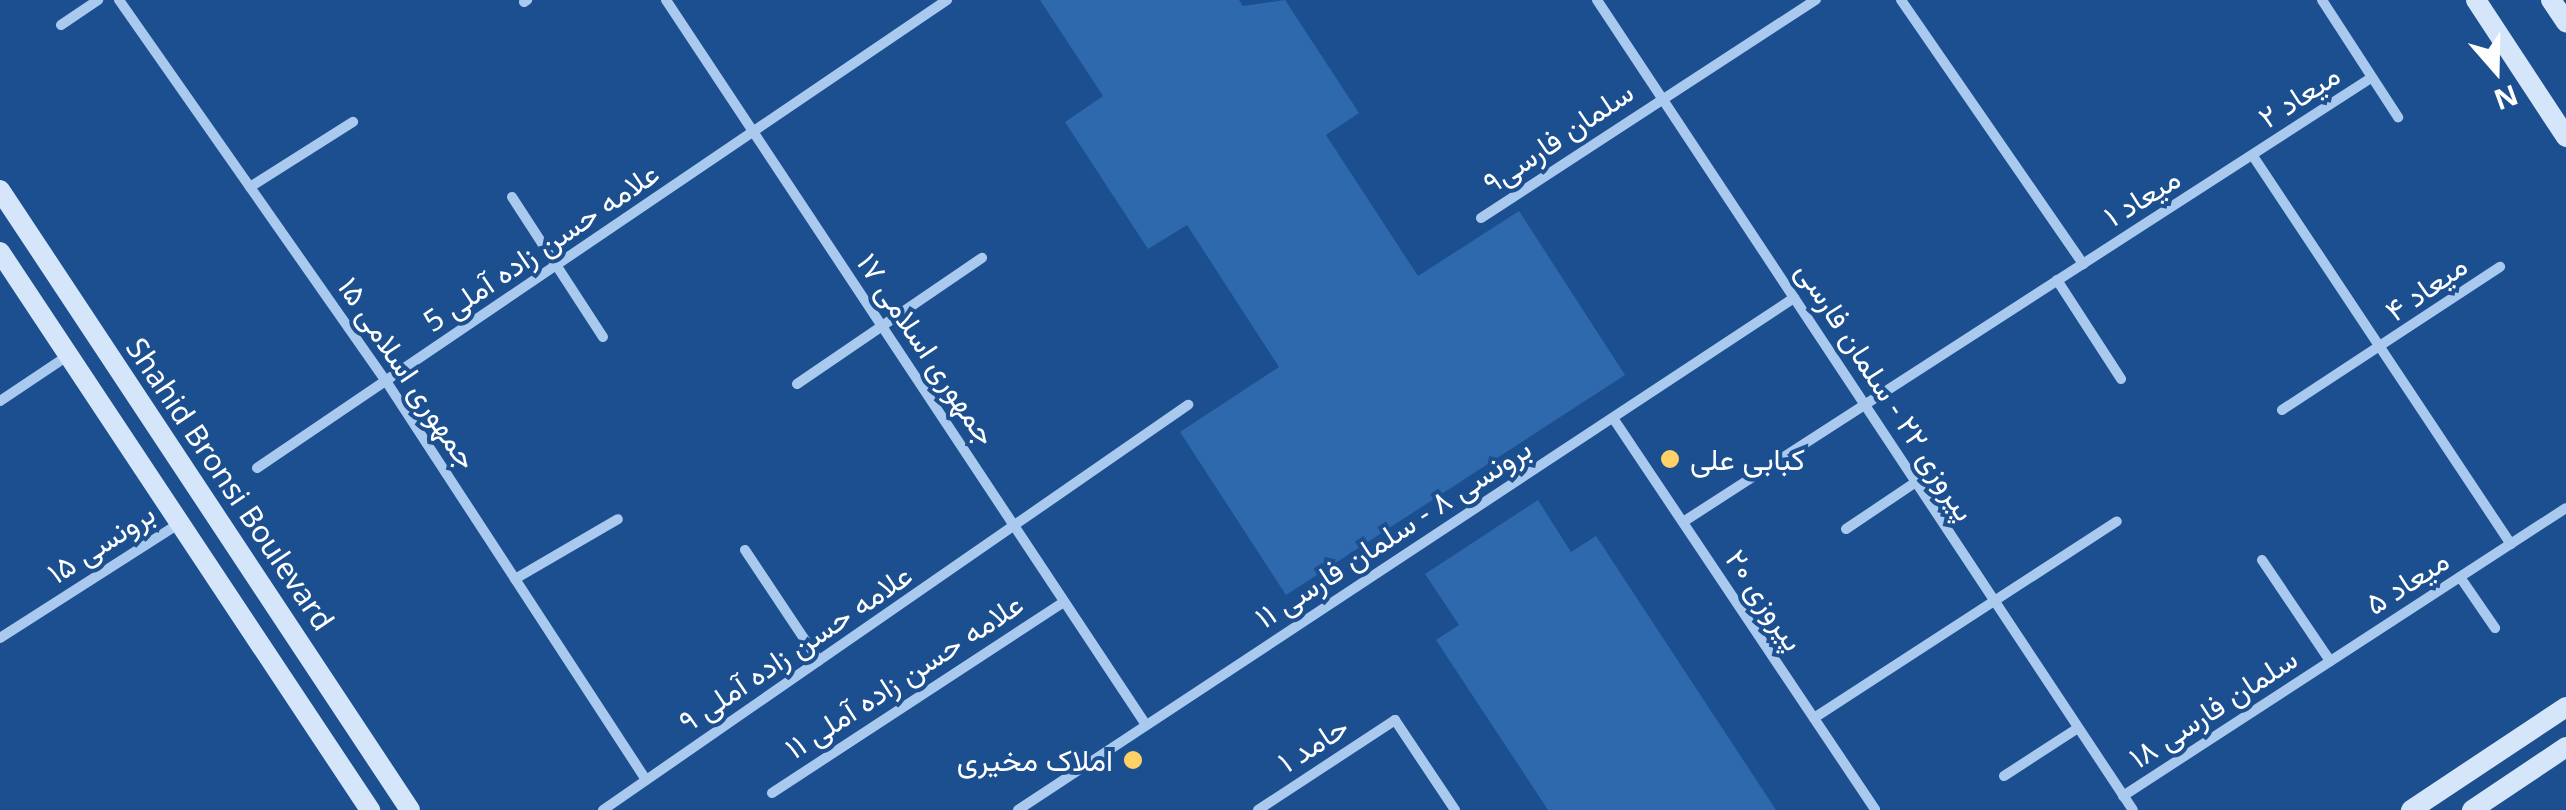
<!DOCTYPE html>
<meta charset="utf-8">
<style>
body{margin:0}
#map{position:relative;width:2566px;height:810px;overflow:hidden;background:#1b4f8f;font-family:"Noto Sans",Vazirmatn,sans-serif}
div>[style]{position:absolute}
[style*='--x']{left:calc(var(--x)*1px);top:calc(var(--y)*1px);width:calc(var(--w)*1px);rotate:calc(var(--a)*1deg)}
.green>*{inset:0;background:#2e69ad}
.street>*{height:10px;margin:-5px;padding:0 5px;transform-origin:5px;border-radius:5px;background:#a9c9ee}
.secondary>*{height:20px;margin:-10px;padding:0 10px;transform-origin:10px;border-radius:10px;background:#d6e6fa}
.dots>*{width:28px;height:28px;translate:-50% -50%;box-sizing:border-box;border:5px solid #1b4f8f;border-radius:50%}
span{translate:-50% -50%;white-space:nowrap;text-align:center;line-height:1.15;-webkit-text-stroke:8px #1b4f8f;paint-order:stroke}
.street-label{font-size:30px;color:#fff}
.poi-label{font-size:30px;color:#fff}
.left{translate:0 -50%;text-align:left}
.right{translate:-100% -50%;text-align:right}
.north{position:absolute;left:2446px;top:20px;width:100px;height:100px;-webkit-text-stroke:8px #1b4f8f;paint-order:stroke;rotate:160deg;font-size:28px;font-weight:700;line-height:40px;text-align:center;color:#fff}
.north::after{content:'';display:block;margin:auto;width:35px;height:45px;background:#fff;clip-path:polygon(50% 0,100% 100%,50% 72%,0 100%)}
</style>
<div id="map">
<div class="green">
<i style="clip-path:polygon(1040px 0,1239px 0,1243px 6px,1285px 0,1359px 113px,1326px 135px,1418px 276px,1519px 211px,1625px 375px,1286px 595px,1180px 432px,1279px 367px,1187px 225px,1148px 249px,1065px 122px,1103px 96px)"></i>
<i style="clip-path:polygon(1538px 500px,1571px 552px,1596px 536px,1776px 810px,1548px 810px,1436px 640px,1459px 625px,1425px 574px)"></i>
</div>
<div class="street">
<i style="--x:119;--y:0;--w:465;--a:55"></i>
<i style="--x:386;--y:381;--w:476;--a:56.9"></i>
<i style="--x:666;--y:0;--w:869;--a:56.49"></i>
<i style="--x:1597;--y:0;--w:971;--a:56.51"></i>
<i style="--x:1901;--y:0;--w:321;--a:55.4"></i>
<i style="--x:2322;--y:0;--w:140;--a:57"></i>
<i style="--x:524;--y:2;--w:4;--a:-34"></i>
<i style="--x:61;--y:25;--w:45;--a:-34"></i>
<i style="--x:2253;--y:156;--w:466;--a:56.4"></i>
<i style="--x:250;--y:187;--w:122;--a:-32.3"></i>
<i style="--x:512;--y:197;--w:167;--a:57"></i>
<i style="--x:1481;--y:218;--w:400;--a:-33.1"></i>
<i style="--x:2057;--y:280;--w:118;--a:57.1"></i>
<i style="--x:797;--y:384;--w:224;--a:-34.3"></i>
<i style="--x:0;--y:401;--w:83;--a:-33.7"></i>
<i style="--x:2282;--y:410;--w:261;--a:-33.3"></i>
<i style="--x:1613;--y:418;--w:471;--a:56.2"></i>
<i style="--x:257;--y:468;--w:834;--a:-34.15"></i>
<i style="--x:1683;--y:522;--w:819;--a:-32.84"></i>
<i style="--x:1846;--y:529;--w:84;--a:-33.9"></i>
<i style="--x:745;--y:550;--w:133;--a:56.3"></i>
<i style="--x:2262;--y:560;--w:122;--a:56"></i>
<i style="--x:2460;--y:577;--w:62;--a:55.5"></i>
<i style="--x:515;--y:579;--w:119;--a:-30.2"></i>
<i style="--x:0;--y:638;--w:214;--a:-32.6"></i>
<i style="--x:1814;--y:718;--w:361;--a:-33"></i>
<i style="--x:2004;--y:776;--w:88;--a:-33"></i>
<i style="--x:772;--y:793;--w:349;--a:-33.2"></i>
<i style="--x:2123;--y:796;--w:528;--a:-33.03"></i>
<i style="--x:603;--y:810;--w:712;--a:-34.7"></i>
<i style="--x:1018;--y:810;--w:930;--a:-33.42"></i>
<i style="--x:1258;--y:810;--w:164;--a:-33.3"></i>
<i style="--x:1395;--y:720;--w:108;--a:56.3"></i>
</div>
<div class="secondary">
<i style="--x:2476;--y:0;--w:164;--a:56.7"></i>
<i style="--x:2551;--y:0;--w:27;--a:56"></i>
<i style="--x:0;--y:190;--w:743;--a:56.52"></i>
<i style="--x:0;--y:252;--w:670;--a:56.45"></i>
<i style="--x:2411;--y:810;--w:186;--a:-33.6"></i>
<i style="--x:2472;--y:810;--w:113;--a:-33.8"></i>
</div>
<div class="dots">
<i style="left:1670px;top:459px;background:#ffd166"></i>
<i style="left:1133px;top:760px;background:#ffd166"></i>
</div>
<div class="street-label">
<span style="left:2299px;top:96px;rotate:-33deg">میعاد ۲</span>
<span style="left:1558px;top:137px;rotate:-34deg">سلمان فارسی۹</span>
<span style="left:2142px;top:197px;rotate:-32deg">میعاد ۱</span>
<span style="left:541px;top:247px;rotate:-34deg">علامه حسن زاده آملی 5</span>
<span style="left:2426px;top:288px;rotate:-35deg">میعاد ۴</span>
<span style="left:927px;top:349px;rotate:56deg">جمهوری اسلامی ۱۷</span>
<span style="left:408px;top:373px;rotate:56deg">جمهوری اسلامی ۱۵</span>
<span style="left:1886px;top:391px;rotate:57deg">پیروزی ۲۲ - سلمان فارسی</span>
<span style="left:230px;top:484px;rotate:56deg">Shahid Bronsi Boulevard</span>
<span style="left:1393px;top:533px;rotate:-33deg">برونسی ۸ - سلمان فارسی ۱۱</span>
<span style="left:101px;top:543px;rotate:-33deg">برونسی ۱۵</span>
<span style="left:2407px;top:582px;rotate:-33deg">میعاد ۵</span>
<span style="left:1765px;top:600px;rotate:56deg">پیروزی ۲۰</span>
<span style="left:795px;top:648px;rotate:-34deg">علامه حسن زاده آملی ۹</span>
<span style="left:904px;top:676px;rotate:-33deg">علامه حسن زاده آملی ۱۱</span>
<span style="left:2213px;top:708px;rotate:-33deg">سلمان فارسی ۱۸</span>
<span style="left:1313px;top:744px;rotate:-33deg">حامد ۱</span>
</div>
<div class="poi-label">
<span class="left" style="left:1690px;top:459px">کبابی علی</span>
<span class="right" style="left:1113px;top:760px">املاک مخیری</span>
</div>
<div class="north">N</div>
</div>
